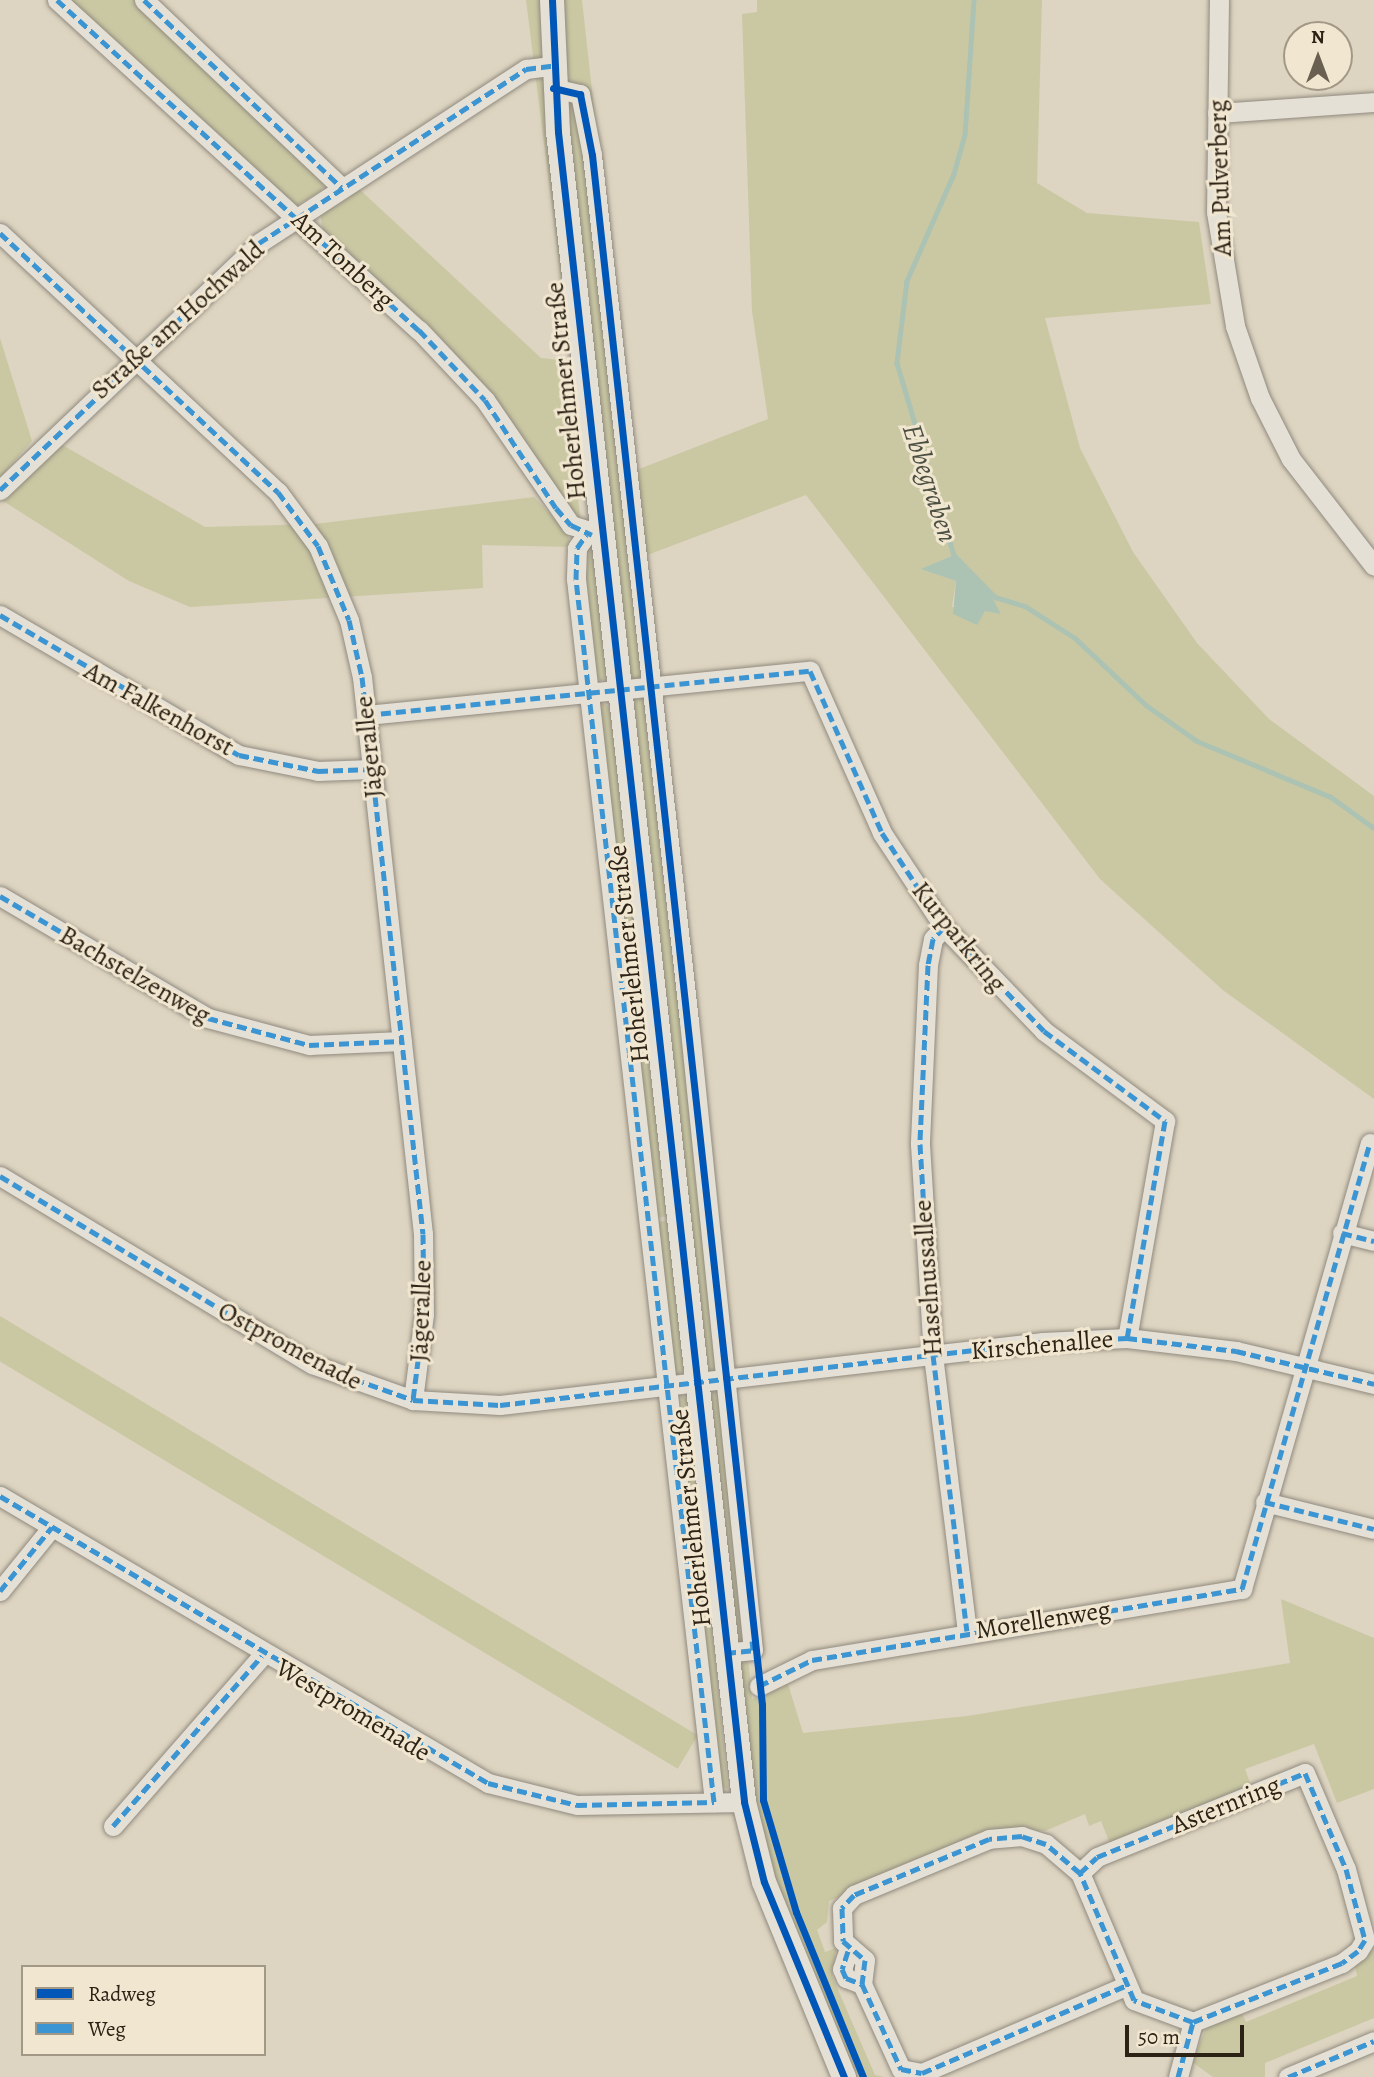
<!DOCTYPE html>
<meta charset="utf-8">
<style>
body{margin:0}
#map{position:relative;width:1374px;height:2077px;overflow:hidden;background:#ddd4c1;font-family:Alegreya,serif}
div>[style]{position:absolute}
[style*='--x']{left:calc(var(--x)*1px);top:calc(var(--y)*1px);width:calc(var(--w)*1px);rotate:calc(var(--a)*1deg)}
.green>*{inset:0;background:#cac8a3;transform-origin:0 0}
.water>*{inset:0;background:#acc2b3}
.stream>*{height:4.5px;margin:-2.25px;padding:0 2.25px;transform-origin:2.25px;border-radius:2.25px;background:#acc2b3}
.roads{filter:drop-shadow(0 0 2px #908a7e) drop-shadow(0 0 2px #908a7e)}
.minor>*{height:19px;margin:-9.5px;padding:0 9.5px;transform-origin:9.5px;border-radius:9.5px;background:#e5e0d6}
.tertiary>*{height:24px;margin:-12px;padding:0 12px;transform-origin:12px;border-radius:12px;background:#e5e0d6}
.quiet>*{height:5px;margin-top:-2.5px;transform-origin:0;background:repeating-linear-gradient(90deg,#3c95d3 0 10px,transparent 0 15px)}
.cycleway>*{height:7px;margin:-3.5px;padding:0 3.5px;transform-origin:3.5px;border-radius:3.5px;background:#0057b8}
span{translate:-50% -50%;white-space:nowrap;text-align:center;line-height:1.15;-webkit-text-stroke:6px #f1e6cf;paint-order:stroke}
.street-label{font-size:26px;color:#2c2215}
.water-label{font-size:28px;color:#4c5043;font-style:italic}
.legend{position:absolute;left:21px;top:1965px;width:245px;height:91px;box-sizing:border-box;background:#f1e6cf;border:2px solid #a29885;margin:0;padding:9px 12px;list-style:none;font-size:21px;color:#2c2215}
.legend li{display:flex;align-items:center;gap:14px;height:35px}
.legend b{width:35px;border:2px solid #a29885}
.north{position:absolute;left:1283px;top:21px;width:70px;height:70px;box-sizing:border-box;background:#f1e6cf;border:2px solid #a29885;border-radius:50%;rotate:0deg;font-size:19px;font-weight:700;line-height:28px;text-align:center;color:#2c2215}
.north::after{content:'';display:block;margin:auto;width:24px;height:32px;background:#6a6051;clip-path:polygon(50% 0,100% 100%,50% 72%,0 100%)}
.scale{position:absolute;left:1125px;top:2025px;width:119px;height:32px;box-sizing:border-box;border:4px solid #2c2215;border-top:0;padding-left:9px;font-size:21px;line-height:24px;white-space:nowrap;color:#2c2215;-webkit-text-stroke:5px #f1e6cf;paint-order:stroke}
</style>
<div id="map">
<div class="green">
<i style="clip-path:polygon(70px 0,138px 0,324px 183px,321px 191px,296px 206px)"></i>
<i style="clip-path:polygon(evenodd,526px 0,582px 0,634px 471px,768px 419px,752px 311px,742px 14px,757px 12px,757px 0,1042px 0,1037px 183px,1087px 213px,1199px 222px,1211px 304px,1045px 318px,1080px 448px,1133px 552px,1197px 643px,1269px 719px,1374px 796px,1374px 1099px,1224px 991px,1100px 879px,806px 495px,642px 557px,752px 1699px,788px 1684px,803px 1733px,967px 1716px,1290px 1663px,1281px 1599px,1374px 1638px,1374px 1789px,1337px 1803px,1314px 1744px,1245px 1769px,1253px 1791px,1112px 1849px,1101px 1821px,1089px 1826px,1085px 1814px,1045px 1831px,991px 1829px,829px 1901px,827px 1922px,817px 1930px,825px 1952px,836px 1948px,832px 1976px,875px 2075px,884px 2077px,855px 2077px,772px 1877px,751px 1789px,526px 0,954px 555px,995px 597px,985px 611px,952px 607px,956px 581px,923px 569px,954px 555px)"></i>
<i style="clip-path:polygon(357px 187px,541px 358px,561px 360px,581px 523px,459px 359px,323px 233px,320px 212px)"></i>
<i style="clip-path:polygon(0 338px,32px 441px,0 478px)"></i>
<i style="clip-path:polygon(59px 443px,205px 527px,315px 524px,534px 497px,567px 532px,571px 547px,482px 545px,483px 588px,190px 607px,129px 581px,0 499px)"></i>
<i style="clip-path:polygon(591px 544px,596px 544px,609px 675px,601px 681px,592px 672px,581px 553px)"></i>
<i style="clip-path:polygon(603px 703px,613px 710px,641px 998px,632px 995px,598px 709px)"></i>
<i style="clip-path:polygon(641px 1010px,671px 1216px,653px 1218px,633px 1019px)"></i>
<i style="clip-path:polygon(667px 1221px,686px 1368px,679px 1375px,671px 1372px,661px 1239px,654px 1222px)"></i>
<i style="left:0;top:1316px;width:814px;height:39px;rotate:31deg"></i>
<i style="clip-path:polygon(681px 1395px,689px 1400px,728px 1789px,718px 1786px)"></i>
<i style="clip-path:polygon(1374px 1941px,1374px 2018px,1265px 2063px,1265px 2077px,1213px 2077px,1192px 2062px,1209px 2022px,1240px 2010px,1246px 2022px,1357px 1976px,1355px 1964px)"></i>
</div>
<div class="water">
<i style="clip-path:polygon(954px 555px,984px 583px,1001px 614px,985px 611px,977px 625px,953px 614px,956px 581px,921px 569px)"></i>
</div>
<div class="stream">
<i style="--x:974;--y:0;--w:135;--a:93.8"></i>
<i style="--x:965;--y:135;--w:41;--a:105.8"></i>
<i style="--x:954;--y:174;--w:117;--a:113.7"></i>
<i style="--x:907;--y:281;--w:83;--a:97"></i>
<i style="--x:897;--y:363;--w:200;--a:73.5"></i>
<i style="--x:954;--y:555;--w:59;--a:45.7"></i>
<i style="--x:995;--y:597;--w:31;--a:17"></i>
<i style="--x:1025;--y:606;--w:59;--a:32.6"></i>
<i style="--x:1075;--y:638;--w:98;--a:43.3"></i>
<i style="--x:1146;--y:705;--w:62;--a:35.2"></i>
<i style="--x:1197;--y:741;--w:145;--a:22.7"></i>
<i style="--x:1331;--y:797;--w:53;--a:35.8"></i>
</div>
<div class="roads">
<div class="minor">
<i style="--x:57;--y:0;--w:490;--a:42.4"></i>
<i style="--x:419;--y:330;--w:96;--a:46.7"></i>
<i style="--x:485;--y:400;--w:152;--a:55.5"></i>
<i style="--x:571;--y:525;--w:28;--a:18"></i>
<i style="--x:144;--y:0;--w:272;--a:43.5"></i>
<i style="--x:1219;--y:0;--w:212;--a:90.8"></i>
<i style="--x:1216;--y:212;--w:116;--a:80.5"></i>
<i style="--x:1235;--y:326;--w:76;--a:70.9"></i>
<i style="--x:1260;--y:398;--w:68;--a:63.1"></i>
<i style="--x:1291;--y:459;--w:135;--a:52.2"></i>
<i style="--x:553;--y:88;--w:28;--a:13"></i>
<i style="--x:580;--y:94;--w:62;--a:78.9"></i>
<i style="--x:592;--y:155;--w:871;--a:83.61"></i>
<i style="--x:689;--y:1021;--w:632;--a:84.19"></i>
<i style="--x:753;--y:1650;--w:27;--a:174"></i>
<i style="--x:1217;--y:113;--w:157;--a:-4"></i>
<i style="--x:0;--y:233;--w:380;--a:43"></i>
<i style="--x:278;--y:492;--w:67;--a:53.5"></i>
<i style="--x:318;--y:546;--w:80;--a:67.3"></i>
<i style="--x:349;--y:620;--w:58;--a:77.2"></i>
<i style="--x:362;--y:677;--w:560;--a:83.75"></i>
<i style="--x:423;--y:1234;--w:80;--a:89.3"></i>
<i style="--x:424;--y:1314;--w:87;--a:97.3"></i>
<i style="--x:0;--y:490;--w:358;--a:-43.6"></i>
<i style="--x:259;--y:243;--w:319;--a:-33.1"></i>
<i style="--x:526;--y:69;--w:26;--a:-7"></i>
<i style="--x:586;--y:535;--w:16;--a:125"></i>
<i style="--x:577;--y:548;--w:31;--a:92"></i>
<i style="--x:576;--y:579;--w:1231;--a:83.56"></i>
<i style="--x:0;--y:615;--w:277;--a:30.4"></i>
<i style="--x:239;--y:755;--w:81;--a:11.4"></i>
<i style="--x:318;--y:771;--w:53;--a:-2.2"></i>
<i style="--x:366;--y:715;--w:446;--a:-5.7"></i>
<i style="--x:810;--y:671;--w:177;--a:66"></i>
<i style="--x:882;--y:833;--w:113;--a:56.6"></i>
<i style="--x:944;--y:927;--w:144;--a:46.1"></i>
<i style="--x:1044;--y:1031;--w:151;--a:36.6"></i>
<i style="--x:1165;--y:1121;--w:220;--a:99.9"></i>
<i style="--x:0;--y:896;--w:241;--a:30.4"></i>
<i style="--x:208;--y:1018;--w:105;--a:15"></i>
<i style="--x:309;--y:1045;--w:93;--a:-2.5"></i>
<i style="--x:944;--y:927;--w:16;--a:133"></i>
<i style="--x:933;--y:939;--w:26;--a:101"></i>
<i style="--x:928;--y:965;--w:179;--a:92.6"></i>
<i style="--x:920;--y:1144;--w:211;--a:86.5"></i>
<i style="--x:933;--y:1355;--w:278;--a:83"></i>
<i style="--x:0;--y:1176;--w:364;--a:31.1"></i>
<i style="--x:312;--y:1364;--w:107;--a:19.6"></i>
<i style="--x:413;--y:1400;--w:87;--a:3.3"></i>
<i style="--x:500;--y:1405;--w:547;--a:-6.62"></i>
<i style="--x:1043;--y:1342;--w:84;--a:-2.7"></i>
<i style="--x:1127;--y:1338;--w:110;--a:6.8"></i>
<i style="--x:1236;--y:1351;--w:142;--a:13.4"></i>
<i style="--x:1342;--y:1233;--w:33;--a:14"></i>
<i style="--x:0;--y:1496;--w:566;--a:30.46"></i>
<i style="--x:488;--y:1783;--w:92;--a:13.9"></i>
<i style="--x:577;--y:1805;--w:167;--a:-1"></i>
<i style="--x:1265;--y:1502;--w:112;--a:13.9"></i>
<i style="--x:0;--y:1591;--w:82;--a:-50.9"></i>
<i style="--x:759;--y:1686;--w:59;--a:-26.1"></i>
<i style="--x:812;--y:1660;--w:436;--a:-9.4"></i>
<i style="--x:1242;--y:1589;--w:464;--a:-74"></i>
<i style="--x:113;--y:1826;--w:226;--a:-48.8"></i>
<i style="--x:1080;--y:1873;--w:23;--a:-43"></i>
<i style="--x:1097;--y:1857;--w:224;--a:-22"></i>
<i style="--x:1305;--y:1773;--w:104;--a:66.9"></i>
<i style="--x:1346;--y:1869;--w:73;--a:75"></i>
<i style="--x:1365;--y:1940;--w:13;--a:122"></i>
<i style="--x:1358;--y:1951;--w:20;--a:143"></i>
<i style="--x:1342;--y:1963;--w:160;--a:158.4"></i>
<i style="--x:1193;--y:2022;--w:63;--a:-159.6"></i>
<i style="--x:1134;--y:2000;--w:138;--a:-113"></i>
<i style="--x:1080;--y:1873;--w:45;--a:-139.5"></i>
<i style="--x:1046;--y:1844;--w:25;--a:-162"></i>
<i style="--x:1022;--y:1836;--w:33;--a:175"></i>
<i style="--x:989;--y:1839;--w:146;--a:157.5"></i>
<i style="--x:854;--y:1895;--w:18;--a:133"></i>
<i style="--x:842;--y:1908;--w:33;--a:88"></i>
<i style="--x:843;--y:1941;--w:29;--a:41"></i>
<i style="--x:865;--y:1960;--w:24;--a:97"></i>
<i style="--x:862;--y:1984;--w:94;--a:65.4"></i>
<i style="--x:901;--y:2069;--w:21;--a:11"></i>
<i style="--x:922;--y:2073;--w:223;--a:-23.2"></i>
<i style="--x:848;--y:1951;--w:19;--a:108"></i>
<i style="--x:842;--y:1969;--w:10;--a:66"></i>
<i style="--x:846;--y:1978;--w:17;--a:21"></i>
<i style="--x:1178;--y:2077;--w:57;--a:-74.7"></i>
<i style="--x:1288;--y:2077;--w:93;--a:-22.7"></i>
</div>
<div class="tertiary">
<i style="--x:552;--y:0;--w:132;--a:87.4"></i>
<i style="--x:558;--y:132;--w:1680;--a:83.64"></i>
<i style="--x:744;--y:1802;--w:82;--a:76"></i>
<i style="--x:764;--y:1882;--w:211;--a:67.7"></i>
</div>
</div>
<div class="quiet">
<i style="--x:57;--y:0;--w:490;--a:42.4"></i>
<i style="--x:419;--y:330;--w:96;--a:46.7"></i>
<i style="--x:485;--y:400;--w:129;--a:56.7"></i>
<i style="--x:556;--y:508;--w:23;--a:49"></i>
<i style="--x:571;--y:525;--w:23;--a:25"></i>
<i style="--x:144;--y:0;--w:272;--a:43.5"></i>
<i style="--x:0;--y:233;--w:380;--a:43"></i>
<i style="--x:278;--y:492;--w:67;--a:53.5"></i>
<i style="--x:318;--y:546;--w:80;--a:67.3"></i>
<i style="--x:349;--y:620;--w:58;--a:77.2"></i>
<i style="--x:362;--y:677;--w:560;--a:83.75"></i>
<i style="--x:423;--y:1234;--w:80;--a:89.3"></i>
<i style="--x:424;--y:1314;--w:87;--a:97.3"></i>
<i style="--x:0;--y:490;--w:358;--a:-43.6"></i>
<i style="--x:259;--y:243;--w:319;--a:-33.1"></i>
<i style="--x:526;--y:69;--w:26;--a:-7"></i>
<i style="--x:0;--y:615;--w:277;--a:30.4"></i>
<i style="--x:239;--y:755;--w:81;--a:11.4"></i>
<i style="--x:318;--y:771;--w:53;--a:-2.2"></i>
<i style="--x:366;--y:715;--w:446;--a:-5.7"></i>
<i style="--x:810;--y:671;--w:177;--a:66"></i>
<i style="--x:882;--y:833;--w:113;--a:56.6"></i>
<i style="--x:944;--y:927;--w:144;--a:46.1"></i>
<i style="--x:1044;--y:1031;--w:151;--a:36.6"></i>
<i style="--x:1165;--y:1121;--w:220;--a:99.9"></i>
<i style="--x:0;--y:896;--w:241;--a:30.4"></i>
<i style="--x:208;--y:1018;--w:105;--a:15"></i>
<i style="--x:309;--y:1045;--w:93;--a:-2.5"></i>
<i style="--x:944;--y:927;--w:16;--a:133"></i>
<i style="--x:933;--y:939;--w:26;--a:101"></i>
<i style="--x:928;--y:965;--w:179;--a:92.6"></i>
<i style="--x:920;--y:1144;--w:211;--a:86.5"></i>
<i style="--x:933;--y:1355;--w:278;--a:83"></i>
<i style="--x:0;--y:1176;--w:364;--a:31.1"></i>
<i style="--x:312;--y:1364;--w:107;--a:19.6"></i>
<i style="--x:413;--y:1400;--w:87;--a:3.3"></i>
<i style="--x:500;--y:1405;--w:547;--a:-6.62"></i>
<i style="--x:1043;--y:1342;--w:84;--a:-2.7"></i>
<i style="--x:1127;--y:1338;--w:110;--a:6.8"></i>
<i style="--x:1236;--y:1351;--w:142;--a:13.4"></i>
<i style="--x:1342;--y:1233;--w:33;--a:14"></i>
<i style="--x:0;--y:1496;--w:566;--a:30.46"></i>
<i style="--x:488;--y:1783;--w:92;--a:13.9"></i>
<i style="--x:577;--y:1805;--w:137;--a:-1.3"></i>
<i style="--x:714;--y:1802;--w:1231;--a:-96.44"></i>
<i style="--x:576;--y:579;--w:31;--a:-88"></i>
<i style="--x:577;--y:548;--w:16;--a:-55"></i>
<i style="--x:1265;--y:1502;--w:112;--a:13.9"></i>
<i style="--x:0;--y:1591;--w:82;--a:-50.9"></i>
<i style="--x:726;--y:1653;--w:27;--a:-6"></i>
<i style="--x:753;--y:1650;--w:9;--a:-96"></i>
<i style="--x:759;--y:1686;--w:59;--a:-26.1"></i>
<i style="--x:812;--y:1660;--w:436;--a:-9.4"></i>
<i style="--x:1242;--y:1589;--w:464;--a:-74"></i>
<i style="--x:113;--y:1826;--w:226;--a:-48.8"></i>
<i style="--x:1080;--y:1873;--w:23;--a:-43"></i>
<i style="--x:1097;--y:1857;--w:224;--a:-22"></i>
<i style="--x:1305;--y:1773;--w:104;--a:66.9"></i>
<i style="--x:1346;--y:1869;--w:73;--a:75"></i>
<i style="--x:1365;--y:1940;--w:13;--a:122"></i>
<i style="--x:1358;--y:1951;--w:20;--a:143"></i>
<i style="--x:1342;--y:1963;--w:160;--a:158.4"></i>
<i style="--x:1193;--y:2022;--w:63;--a:-159.6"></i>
<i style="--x:1134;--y:2000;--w:138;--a:-113"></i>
<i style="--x:1080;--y:1873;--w:45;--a:-139.5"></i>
<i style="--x:1046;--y:1844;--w:25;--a:-162"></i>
<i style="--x:1022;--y:1836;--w:33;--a:175"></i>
<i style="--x:989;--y:1839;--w:146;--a:157.5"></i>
<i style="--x:854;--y:1895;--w:18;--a:133"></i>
<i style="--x:842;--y:1908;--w:33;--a:88"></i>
<i style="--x:843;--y:1941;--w:29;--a:41"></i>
<i style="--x:865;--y:1960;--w:24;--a:97"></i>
<i style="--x:862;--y:1984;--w:94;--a:65.4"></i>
<i style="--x:901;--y:2069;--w:21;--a:11"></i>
<i style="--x:922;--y:2073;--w:223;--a:-23.2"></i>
<i style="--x:848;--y:1951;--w:19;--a:108"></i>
<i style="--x:842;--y:1969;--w:10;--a:66"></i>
<i style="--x:846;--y:1978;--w:17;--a:21"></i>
<i style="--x:1178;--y:2077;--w:57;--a:-74.7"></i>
<i style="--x:1288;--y:2077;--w:93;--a:-22.7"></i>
</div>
<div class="cycleway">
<i style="--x:552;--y:0;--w:132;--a:87.4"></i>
<i style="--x:558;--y:132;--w:1680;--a:83.64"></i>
<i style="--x:744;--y:1802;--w:82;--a:76"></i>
<i style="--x:764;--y:1882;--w:211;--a:67.7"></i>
<i style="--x:553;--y:88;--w:28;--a:13"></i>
<i style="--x:580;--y:94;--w:62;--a:78.9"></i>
<i style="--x:592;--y:155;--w:1559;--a:83.74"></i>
<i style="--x:762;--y:1705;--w:95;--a:89.4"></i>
<i style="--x:763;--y:1800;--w:117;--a:73.6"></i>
<i style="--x:796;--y:1912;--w:178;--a:67.9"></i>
</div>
<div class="street-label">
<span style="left:1220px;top:178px;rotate:-92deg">Am Pulverberg</span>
<span style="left:343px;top:260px;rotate:43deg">Am Tonberg</span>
<span style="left:178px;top:320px;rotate:-42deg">Straße am Hochwald</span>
<span style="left:566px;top:391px;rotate:-96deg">Hoherlehmer Straße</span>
<span style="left:159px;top:709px;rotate:29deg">Am Falkenhorst</span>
<span style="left:369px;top:747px;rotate:-96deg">Jägerallee</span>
<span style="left:959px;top:937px;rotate:51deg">Kurparkring</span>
<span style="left:629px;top:954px;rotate:-96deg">Hoherlehmer Straße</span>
<span style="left:135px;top:975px;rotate:30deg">Bachstelzenweg</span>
<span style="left:928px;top:1278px;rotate:-94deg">Haselnussallee</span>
<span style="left:421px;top:1311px;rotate:-88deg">Jägerallee</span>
<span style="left:1042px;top:1345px;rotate:-5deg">Kirschenallee</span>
<span style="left:290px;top:1346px;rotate:28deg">Ostpromenade</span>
<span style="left:691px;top:1518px;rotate:-96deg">Hoherlehmer Straße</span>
<span style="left:1043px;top:1620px;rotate:-9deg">Morellenweg</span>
<span style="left:353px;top:1710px;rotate:31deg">Westpromenade</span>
<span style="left:1226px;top:1805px;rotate:-22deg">Asternring</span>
</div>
<div class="water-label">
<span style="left:930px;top:483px;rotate:72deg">Ebbegraben</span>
</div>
<ul class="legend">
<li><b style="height:9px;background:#0057b8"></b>Radweg</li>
<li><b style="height:9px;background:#3c95d3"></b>Weg</li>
</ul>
<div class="north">N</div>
<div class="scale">50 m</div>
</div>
